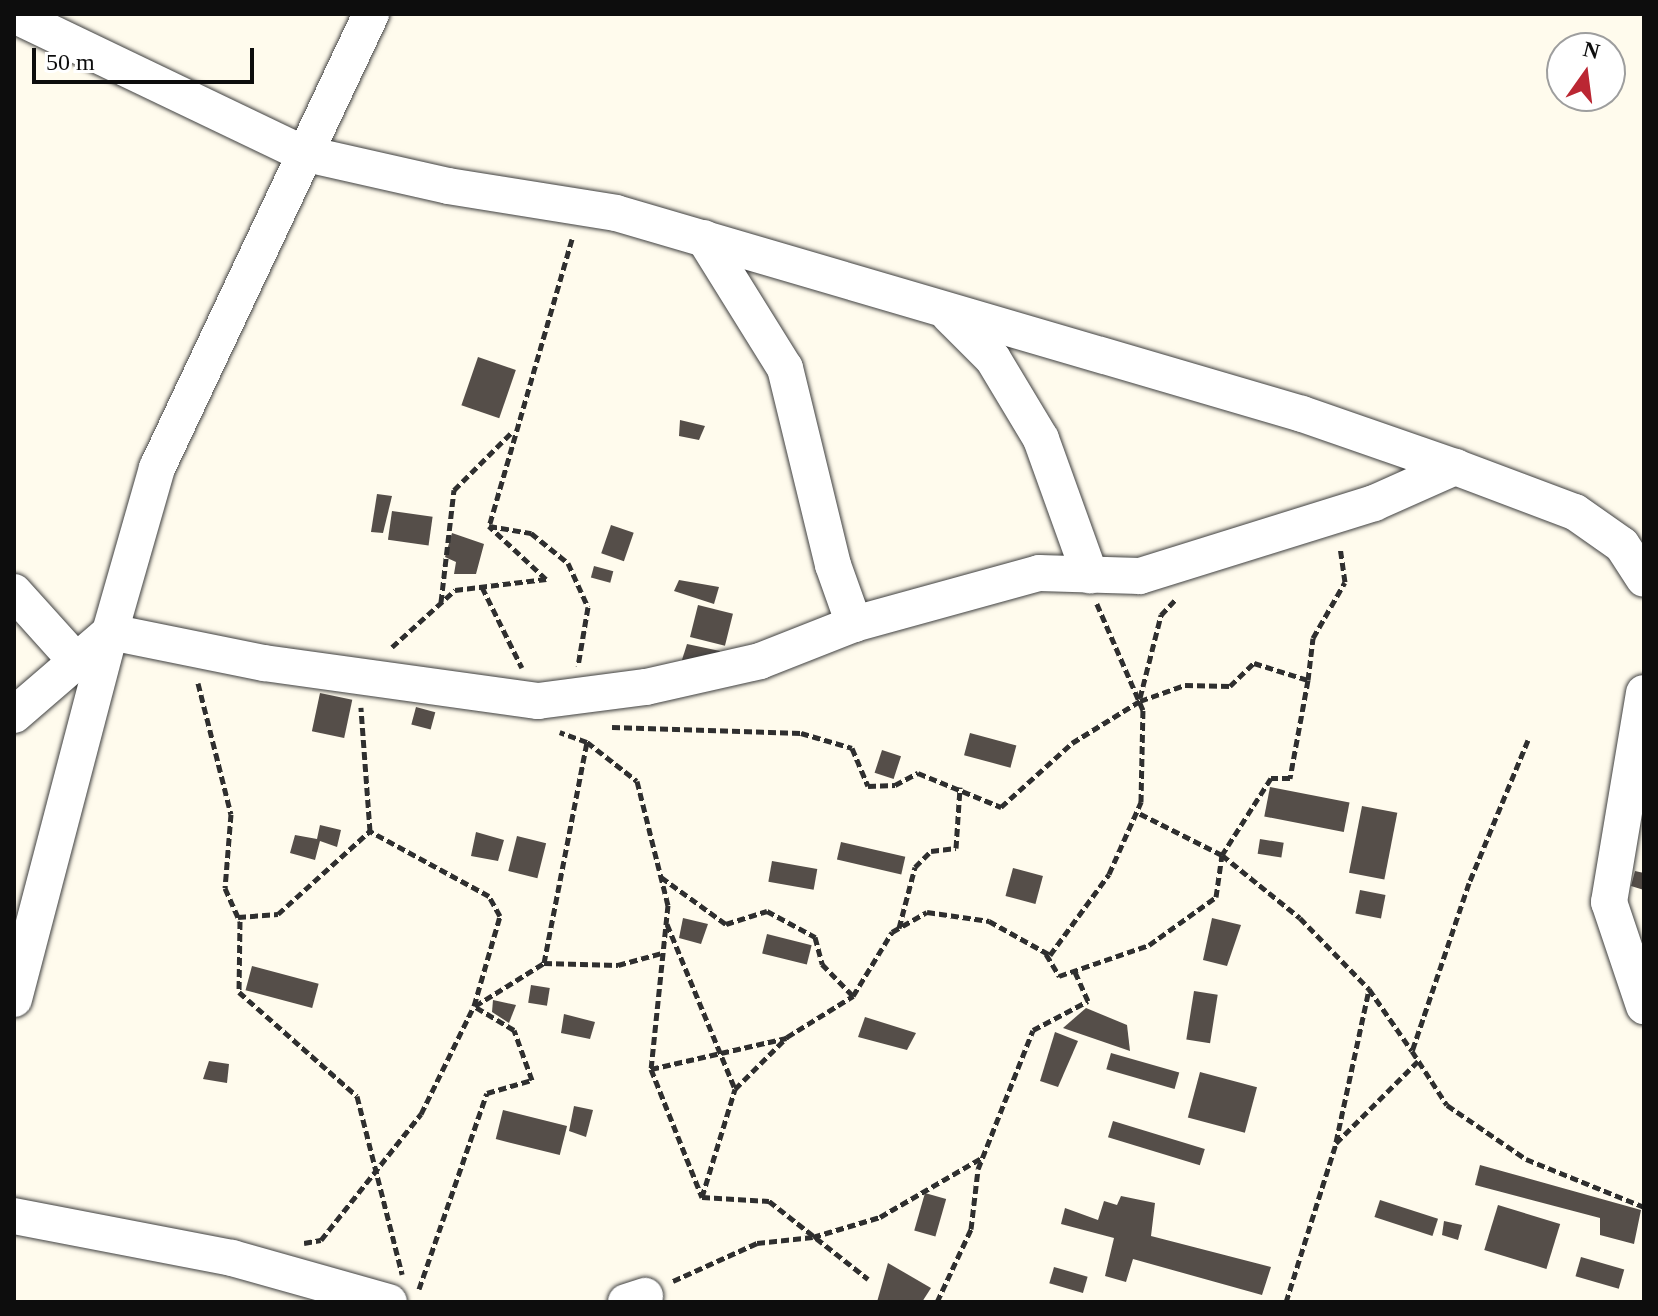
<!DOCTYPE html>
<style>
body{margin:0}
#map{position:relative;width:1658px;height:1316px;overflow:hidden;background:#fffbed;font-family:"Times New Roman",serif}
div>[style]{position:absolute}
[style*='--x']{left:calc(var(--x)*1px);top:calc(var(--y)*1px);width:calc(var(--w)*1px);rotate:calc(var(--a)*1deg)}
.building>*{inset:0;background:#554e49;transform-origin:0 0}
.path>*{height:5px;margin-top:-2.5px;transform-origin:0;background:repeating-linear-gradient(90deg,#2f2f2f 0 8px,transparent 0 12px)}
.roads{filter:drop-shadow(0 0 2px #404040) drop-shadow(0 0 2px #404040)}
.minor>*{height:36px;margin:-18px;padding:0 18px;transform-origin:18px;border-radius:18px;background:#fff}
span{translate:-50% -50%;white-space:nowrap;text-align:center;line-height:1.15;-webkit-text-stroke:8px #fff;paint-order:stroke}
.frame{position:absolute;inset:0;border:16px solid #0d0d0d;pointer-events:none}
.north{position:absolute;left:1546px;top:32px;width:80px;height:80px;box-sizing:border-box;background:#fff;border:2px solid #9e9e9e;border-radius:50%;rotate:14deg;font-size:22px;font-weight:700;line-height:32px;text-align:center;color:#0d0d0d}
.north::after{content:'';display:block;margin:auto;width:28px;height:36px;background:#bb2733;clip-path:polygon(50% 0,100% 100%,50% 72%,0 100%)}
.scale{position:absolute;left:32px;top:48px;width:222px;height:36px;box-sizing:border-box;border:4px solid #0d0d0d;border-top:0;padding-left:10px;font-size:24px;line-height:28px;white-space:nowrap;color:#0d0d0d;-webkit-text-stroke:6px #fff;paint-order:stroke}
</style>
<div id="map">
<div class="building">
<i style="left:478px;top:357px;width:40px;height:51px;rotate:19deg"></i>
<i style="clip-path:polygon(680px 420px,705px 426px,699px 440px,679px 436px)"></i>
<i style="clip-path:polygon(377px 494px,392px 496px,383px 533px,371px 532px)"></i>
<i style="left:392px;top:511px;width:41px;height:29px;rotate:8deg"></i>
<i style="left:611px;top:525px;width:24px;height:30px;rotate:19deg"></i>
<i style="clip-path:polygon(452px 533px,484px 544px,476px 574px,454px 574px,456px 562px,445px 557px)"></i>
<i style="left:594px;top:566px;width:20px;height:12px;rotate:15deg"></i>
<i style="clip-path:polygon(679px 580px,719px 587px,714px 604px,674px 591px)"></i>
<i style="left:698px;top:605px;width:36px;height:33px;rotate:14deg"></i>
<i style="clip-path:polygon(687px 644px,720px 651px,718px 662px,681px 663px)"></i>
<i style="left:320px;top:693px;width:33px;height:39px;rotate:12deg"></i>
<i style="left:416px;top:707px;width:20px;height:18px;rotate:15deg"></i>
<i style="left:970px;top:733px;width:48px;height:23px;rotate:15deg"></i>
<i style="left:882px;top:750px;width:20px;height:24px;rotate:18deg"></i>
<i style="left:1270px;top:787px;width:81px;height:30px;rotate:11deg"></i>
<i style="left:1362px;top:806px;width:36px;height:68px;rotate:11deg"></i>
<i style="clip-path:polygon(320px 825px,341px 830px,337px 847px,320px 841px,315px 860px,290px 853px,295px 835px,317px 839px)"></i>
<i style="clip-path:polygon(476px 832px,504px 840px,498px 861px,471px 856px)"></i>
<i style="left:517px;top:836px;width:30px;height:36px;rotate:14deg"></i>
<i style="left:1260px;top:839px;width:24px;height:15px;rotate:9deg"></i>
<i style="left:841px;top:842px;width:66px;height:18px;rotate:13deg"></i>
<i style="left:772px;top:861px;width:46px;height:21px;rotate:10deg"></i>
<i style="left:1013px;top:868px;width:31px;height:29px;rotate:15deg"></i>
<i style="clip-path:polygon(1635px 871px,1644px 873px,1644px 890px,1631px 886px)"></i>
<i style="left:1360px;top:890px;width:26px;height:24px;rotate:11deg"></i>
<i style="clip-path:polygon(683px 918px,708px 924px,701px 944px,679px 938px)"></i>
<i style="clip-path:polygon(1212px 918px,1241px 925px,1227px 966px,1203px 960px)"></i>
<i style="left:767px;top:934px;width:46px;height:20px;rotate:14deg"></i>
<i style="left:252px;top:966px;width:69px;height:25px;rotate:15deg"></i>
<i style="left:531px;top:985px;width:19px;height:18px;rotate:9deg"></i>
<i style="left:1194px;top:991px;width:24px;height:49px;rotate:9deg"></i>
<i style="clip-path:polygon(493px 1000px,516px 1005px,509px 1023px,492px 1012px)"></i>
<i style="clip-path:polygon(1086px 1008px,1127px 1025px,1130px 1051px,1063px 1028px)"></i>
<i style="clip-path:polygon(564px 1014px,595px 1022px,590px 1039px,561px 1033px)"></i>
<i style="clip-path:polygon(865px 1017px,916px 1033px,907px 1050px,858px 1037px)"></i>
<i style="clip-path:polygon(1055px 1032px,1078px 1041px,1058px 1087px,1040px 1081px)"></i>
<i style="left:1111px;top:1053px;width:71px;height:17px;rotate:16deg"></i>
<i style="clip-path:polygon(209px 1061px,229px 1064px,227px 1083px,203px 1079px)"></i>
<i style="left:1200px;top:1072px;width:59px;height:47px;rotate:15deg"></i>
<i style="clip-path:polygon(574px 1106px,593px 1110px,586px 1137px,569px 1131px)"></i>
<i style="left:503px;top:1110px;width:66px;height:30px;rotate:14deg"></i>
<i style="left:1113px;top:1121px;width:96px;height:17px;rotate:17deg"></i>
<i style="clip-path:polygon(1480px 1165px,1641px 1210px,1634px 1244px,1600px 1235px,1600px 1218px,1475px 1185px)"></i>
<i style="left:925px;top:1193px;width:22px;height:39px;rotate:16deg"></i>
<i style="clip-path:polygon(1121px 1196px,1155px 1203px,1151px 1236px,1271px 1267px,1262px 1295px,1133px 1259px,1126px 1282px,1105px 1276px,1114px 1238px,1061px 1224px,1065px 1208px,1098px 1220px,1104px 1201px,1117px 1205px)"></i>
<i style="left:1380px;top:1200px;width:61px;height:18px;rotate:18deg"></i>
<i style="left:1498px;top:1205px;width:65px;height:47px;rotate:17deg"></i>
<i style="clip-path:polygon(1444px 1221px,1462px 1225px,1458px 1240px,1442px 1235px)"></i>
<i style="left:1581px;top:1257px;width:45px;height:20px;rotate:16deg"></i>
<i style="clip-path:polygon(888px 1263px,931px 1288px,922px 1302px,877px 1302px)"></i>
<i style="left:1054px;top:1267px;width:35px;height:17px;rotate:16deg"></i>
</div>
<div class="path">
<i style="--x:572;--y:239;--w:299;--a:106.1"></i>
<i style="--x:489;--y:526;--w:43;--a:9.5"></i>
<i style="--x:531;--y:533;--w:48;--a:39"></i>
<i style="--x:568;--y:563;--w:48;--a:65.6"></i>
<i style="--x:588;--y:607;--w:60;--a:99.6"></i>
<i style="--x:482;--y:587;--w:90;--a:63.7"></i>
<i style="--x:441;--y:602;--w:113;--a:-83.4"></i>
<i style="--x:454;--y:490;--w:81;--a:-45"></i>
<i style="--x:392;--y:647;--w:85;--a:-42.1"></i>
<i style="--x:455;--y:590;--w:92;--a:-6.9"></i>
<i style="--x:546;--y:579;--w:78;--a:-137.1"></i>
<i style="--x:1308;--y:680;--w:100;--a:100.4"></i>
<i style="--x:1290;--y:778;--w:19;--a:180"></i>
<i style="--x:1271;--y:778;--w:91;--a:122.5"></i>
<i style="--x:1222;--y:855;--w:100;--a:38.9"></i>
<i style="--x:1300;--y:918;--w:99;--a:45.8"></i>
<i style="--x:198;--y:683;--w:135;--a:75.9"></i>
<i style="--x:231;--y:814;--w:74;--a:94.6"></i>
<i style="--x:225;--y:888;--w:36;--a:66"></i>
<i style="--x:240;--y:921;--w:71;--a:90.8"></i>
<i style="--x:239;--y:992;--w:157;--a:41.4"></i>
<i style="--x:357;--y:1096;--w:184;--a:75.8"></i>
<i style="--x:1140;--y:698;--w:86;--a:-75.8"></i>
<i style="--x:1161;--y:615;--w:21;--a:-47"></i>
<i style="--x:612;--y:727;--w:189;--a:1.8"></i>
<i style="--x:801;--y:733;--w:53;--a:16.4"></i>
<i style="--x:852;--y:748;--w:41;--a:67.2"></i>
<i style="--x:868;--y:786;--w:27;--a:-2"></i>
<i style="--x:895;--y:785;--w:26;--a:-28"></i>
<i style="--x:918;--y:773;--w:90;--a:22.3"></i>
<i style="--x:1001;--y:807;--w:96;--a:-42"></i>
<i style="--x:1072;--y:743;--w:80;--a:-31.7"></i>
<i style="--x:1140;--y:701;--w:48;--a:-19.6"></i>
<i style="--x:1185;--y:685;--w:45;--a:1.3"></i>
<i style="--x:1230;--y:686;--w:33;--a:-44"></i>
<i style="--x:1254;--y:663;--w:57;--a:17.5"></i>
<i style="--x:1308;--y:680;--w:42;--a:-83.2"></i>
<i style="--x:1313;--y:638;--w:64;--a:-60.3"></i>
<i style="--x:1345;--y:582;--w:35;--a:-98"></i>
<i style="--x:1528;--y:740;--w:155;--a:112.4"></i>
<i style="--x:1469;--y:883;--w:177;--a:108.7"></i>
<i style="--x:1412;--y:1051;--w:64;--a:57.1"></i>
<i style="--x:1447;--y:1105;--w:96;--a:34.4"></i>
<i style="--x:1526;--y:1159;--w:127;--a:22.1"></i>
<i style="--x:587;--y:742;--w:63;--a:38"></i>
<i style="--x:637;--y:781;--w:128;--a:76"></i>
<i style="--x:668;--y:905;--w:165;--a:95.9"></i>
<i style="--x:651;--y:1069;--w:138;--a:68.3"></i>
<i style="--x:702;--y:1197;--w:67;--a:3.4"></i>
<i style="--x:769;--y:1201;--w:126;--a:38.2"></i>
<i style="--x:661;--y:877;--w:80;--a:35.9"></i>
<i style="--x:726;--y:924;--w:43;--a:-17.6"></i>
<i style="--x:767;--y:911;--w:55;--a:28.4"></i>
<i style="--x:815;--y:937;--w:28;--a:75"></i>
<i style="--x:822;--y:964;--w:45;--a:45.9"></i>
<i style="--x:238;--y:917;--w:40;--a:-4.3"></i>
<i style="--x:278;--y:914;--w:124;--a:-42.1"></i>
<i style="--x:370;--y:831;--w:124;--a:-94.2"></i>
<i style="--x:667;--y:924;--w:178;--a:67.6"></i>
<i style="--x:899;--y:928;--w:63;--a:-75.3"></i>
<i style="--x:915;--y:867;--w:23;--a:-45"></i>
<i style="--x:931;--y:851;--w:25;--a:-7"></i>
<i style="--x:956;--y:848;--w:61;--a:-86.2"></i>
<i style="--x:1046;--y:954;--w:26;--a:59"></i>
<i style="--x:1059;--y:976;--w:95;--a:-19"></i>
<i style="--x:1149;--y:945;--w:82;--a:-35.6"></i>
<i style="--x:1216;--y:897;--w:42;--a:-81.9"></i>
<i style="--x:1222;--y:855;--w:95;--a:-153.2"></i>
<i style="--x:544;--y:963;--w:225;--a:-79"></i>
<i style="--x:587;--y:742;--w:29;--a:-160"></i>
<i style="--x:475;--y:1006;--w:81;--a:-31.9"></i>
<i style="--x:544;--y:963;--w:74;--a:1.5"></i>
<i style="--x:618;--y:965;--w:46;--a:-15.3"></i>
<i style="--x:651;--y:1069;--w:139;--a:-12.9"></i>
<i style="--x:1336;--y:1142;--w:157;--a:-77.8"></i>
<i style="--x:1369;--y:989;--w:75;--a:55.3"></i>
<i style="--x:702;--y:1197;--w:113;--a:-73"></i>
<i style="--x:735;--y:1089;--w:74;--a:-45"></i>
<i style="--x:787;--y:1037;--w:78;--a:-31.8"></i>
<i style="--x:853;--y:996;--w:75;--a:-58.6"></i>
<i style="--x:892;--y:932;--w:40;--a:-29.7"></i>
<i style="--x:927;--y:912;--w:63;--a:8.3"></i>
<i style="--x:989;--y:921;--w:70;--a:29.1"></i>
<i style="--x:1050;--y:955;--w:100;--a:-53.9"></i>
<i style="--x:1109;--y:874;--w:79;--a:-66"></i>
<i style="--x:1141;--y:802;--w:92;--a:-88.8"></i>
<i style="--x:1143;--y:710;--w:116;--a:-113.5"></i>
<i style="--x:304;--y:1243;--w:17;--a:-10"></i>
<i style="--x:321;--y:1240;--w:161;--a:-51.6"></i>
<i style="--x:421;--y:1114;--w:120;--a:-63.9"></i>
<i style="--x:474;--y:1006;--w:94;--a:-73.9"></i>
<i style="--x:500;--y:916;--w:23;--a:-119"></i>
<i style="--x:489;--y:896;--w:136;--a:-151.4"></i>
<i style="--x:673;--y:1281;--w:92;--a:-24.3"></i>
<i style="--x:757;--y:1243;--w:56;--a:-6.1"></i>
<i style="--x:813;--y:1237;--w:70;--a:-16.6"></i>
<i style="--x:880;--y:1217;--w:119;--a:-30.2"></i>
<i style="--x:419;--y:1289;--w:207;--a:-70.9"></i>
<i style="--x:487;--y:1093;--w:47;--a:-16.1"></i>
<i style="--x:532;--y:1080;--w:53;--a:-109.8"></i>
<i style="--x:514;--y:1030;--w:47;--a:-149"></i>
<i style="--x:937;--y:1302;--w:81;--a:-65"></i>
<i style="--x:971;--y:1229;--w:60;--a:-83.3"></i>
<i style="--x:978;--y:1169;--w:149;--a:-68.4"></i>
<i style="--x:1033;--y:1030;--w:62;--a:-27.8"></i>
<i style="--x:1088;--y:1001;--w:34;--a:-114"></i>
<i style="--x:1286;--y:1302;--w:167;--a:-72.5"></i>
<i style="--x:1336;--y:1143;--w:116;--a:-45"></i>
</div>
<div class="roads">
<div class="minor">
<i style="--x:14;--y:15;--w:319;--a:25.6"></i>
<i style="--x:302;--y:153;--w:150;--a:12.7"></i>
<i style="--x:448;--y:186;--w:170;--a:9.1"></i>
<i style="--x:616;--y:213;--w:715;--a:16.33"></i>
<i style="--x:1302;--y:414;--w:162;--a:19.1"></i>
<i style="--x:1455;--y:467;--w:128;--a:20.6"></i>
<i style="--x:1575;--y:512;--w:57;--a:35.1"></i>
<i style="--x:1622;--y:545;--w:40;--a:57.1"></i>
<i style="--x:704;--y:238;--w:153;--a:58.1"></i>
<i style="--x:785;--y:368;--w:203;--a:76.3"></i>
<i style="--x:833;--y:565;--w:63;--a:70.4"></i>
<i style="--x:949;--y:315;--w:62;--a:45"></i>
<i style="--x:993;--y:359;--w:93;--a:59"></i>
<i style="--x:1041;--y:439;--w:145;--a:70.2"></i>
<i style="--x:14;--y:592;--w:94;--a:48"></i>
<i style="--x:1644;--y:693;--w:212;--a:99.5"></i>
<i style="--x:1609;--y:902;--w:110;--a:71.4"></i>
<i style="--x:14;--y:715;--w:127;--a:-40.8"></i>
<i style="--x:110;--y:632;--w:171;--a:-74"></i>
<i style="--x:157;--y:468;--w:502;--a:-64.76"></i>
<i style="--x:14;--y:999;--w:379;--a:-75.3"></i>
<i style="--x:110;--y:632;--w:157;--a:11.4"></i>
<i style="--x:264;--y:663;--w:277;--a:7.9"></i>
<i style="--x:538;--y:701;--w:109;--a:-7.4"></i>
<i style="--x:646;--y:687;--w:117;--a:-12.8"></i>
<i style="--x:760;--y:661;--w:101;--a:-21.5"></i>
<i style="--x:854;--y:624;--w:192;--a:-15.4"></i>
<i style="--x:1039;--y:573;--w:101;--a:1.7"></i>
<i style="--x:1140;--y:576;--w:245;--a:-17.3"></i>
<i style="--x:1374;--y:503;--w:89;--a:-24"></i>
<i style="--x:14;--y:1216;--w:222;--a:10.9"></i>
<i style="--x:232;--y:1258;--w:163;--a:15.7"></i>
<i style="--x:626;--y:1302;--w:20;--a:-18"></i>
</div>
</div>
<div class="frame"></div>
<div class="north">N</div>
<div class="scale">50 m</div>
</div>
